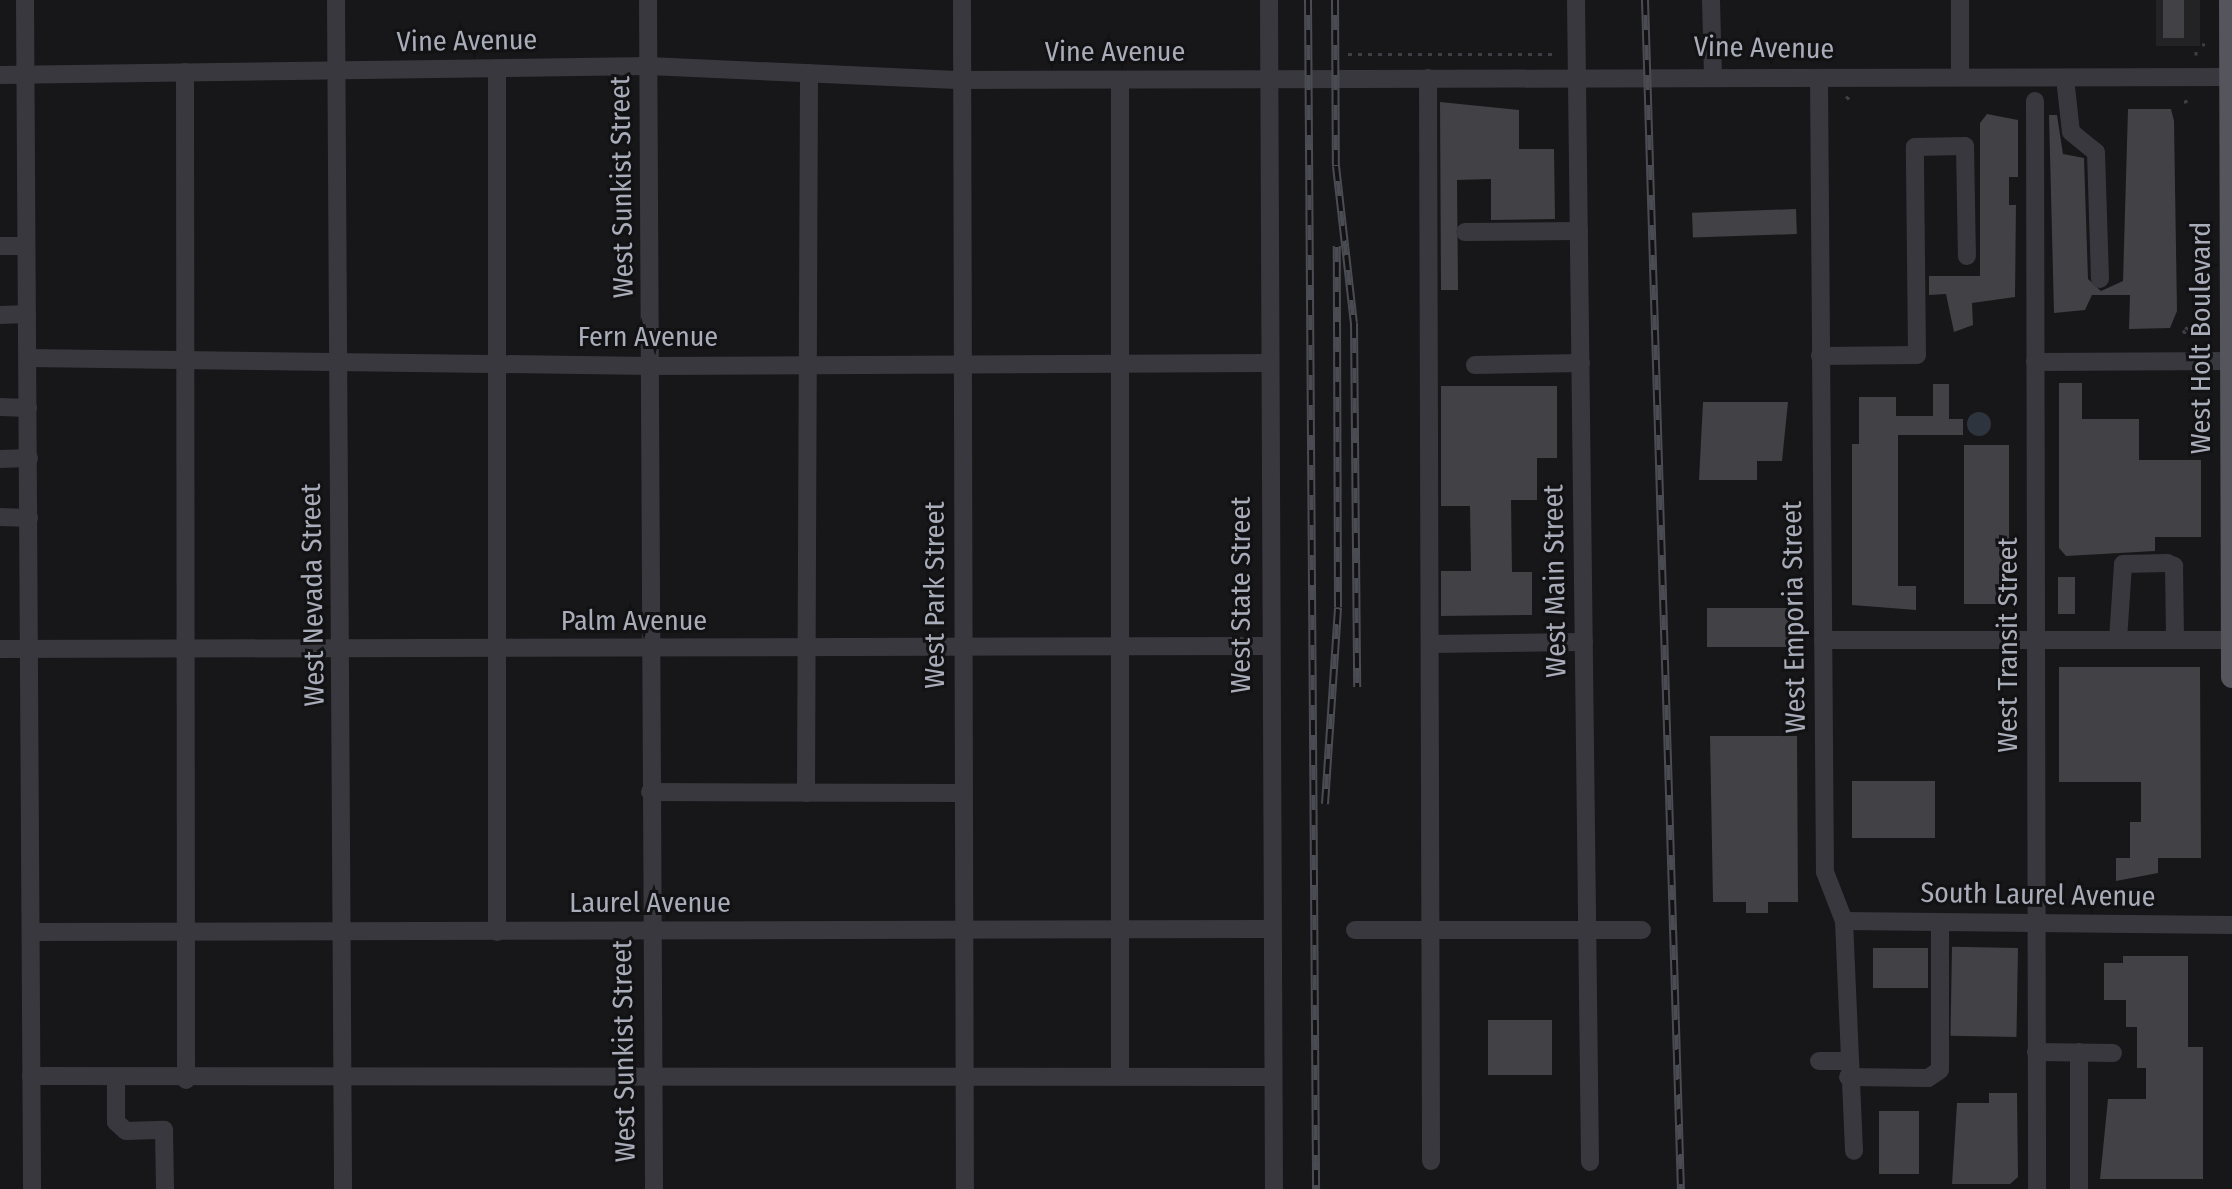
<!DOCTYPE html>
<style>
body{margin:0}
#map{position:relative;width:2232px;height:1189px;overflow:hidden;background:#171719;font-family:"Fira Sans Condensed",sans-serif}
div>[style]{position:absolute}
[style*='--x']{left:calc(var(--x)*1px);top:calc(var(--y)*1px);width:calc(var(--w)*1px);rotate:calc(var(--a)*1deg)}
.built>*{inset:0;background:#232326;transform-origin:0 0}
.water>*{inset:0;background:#2d343d}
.round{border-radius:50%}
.building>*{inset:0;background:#414146;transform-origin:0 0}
.path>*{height:3px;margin-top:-1.5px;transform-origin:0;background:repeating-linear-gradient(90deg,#3e3f45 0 4px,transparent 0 10px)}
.minor>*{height:18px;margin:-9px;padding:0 9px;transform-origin:9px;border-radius:9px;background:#38383e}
.major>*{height:22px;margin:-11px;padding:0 11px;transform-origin:11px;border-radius:11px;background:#54555d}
.rail>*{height:8px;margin-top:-4px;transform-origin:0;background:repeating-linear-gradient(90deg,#121214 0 15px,#4b4c53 0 30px);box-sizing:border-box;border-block:2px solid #4b4c53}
span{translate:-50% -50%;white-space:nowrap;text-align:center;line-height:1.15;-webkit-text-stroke:6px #121214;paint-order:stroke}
.street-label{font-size:28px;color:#a9acb9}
</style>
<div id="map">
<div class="built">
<i style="left:2156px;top:0;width:44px;height:46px"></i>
</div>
<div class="water">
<i class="round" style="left:1967px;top:412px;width:24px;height:24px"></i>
</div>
<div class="building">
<i style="left:2163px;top:0;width:21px;height:38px"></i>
<i style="clip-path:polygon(1440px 102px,1519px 110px,1519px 149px,1554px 149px,1555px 219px,1491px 220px,1491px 179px,1457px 180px,1458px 290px,1441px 290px)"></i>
<i style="clip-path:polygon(2128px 109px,2171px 109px,2174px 121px,2177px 311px,2170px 328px,2129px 329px,2130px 295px,2092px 295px,2085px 310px,2054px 313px,2049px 115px,2057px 115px,2063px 154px,2084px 158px,2088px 279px,2101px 291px,2123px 281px)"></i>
<i style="clip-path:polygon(1987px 114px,2018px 120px,2018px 177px,2009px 177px,2009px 205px,2016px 205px,2015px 297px,1972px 303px,1973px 325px,1954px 332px,1946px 294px,1929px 295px,1929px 276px,1980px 276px,1980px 123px)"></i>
<i style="left:1796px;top:209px;width:25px;height:104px;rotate:88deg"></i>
<i style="clip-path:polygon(2059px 383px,2082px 383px,2082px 419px,2139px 419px,2139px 460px,2201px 460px,2201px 537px,2155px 537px,2155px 551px,2066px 556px,2059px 548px)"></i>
<i style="clip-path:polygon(1933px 384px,1949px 384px,1949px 419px,1963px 419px,1963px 435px,1898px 435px,1898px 586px,1916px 586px,1916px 610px,1852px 605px,1852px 444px,1859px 444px,1859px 397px,1896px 397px,1896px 416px,1933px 416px)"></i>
<i style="clip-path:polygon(1441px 386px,1557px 386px,1557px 458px,1537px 458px,1537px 500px,1511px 500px,1512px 572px,1532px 572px,1532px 615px,1441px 616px,1441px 571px,1471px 571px,1470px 506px,1441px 506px)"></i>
<i style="clip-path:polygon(1703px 402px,1788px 402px,1782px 461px,1757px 461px,1757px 480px,1699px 480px)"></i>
<i style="left:2009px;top:445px;width:159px;height:45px;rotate:90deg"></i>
<i style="left:2058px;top:577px;width:17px;height:37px"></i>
<i style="left:1795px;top:608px;width:39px;height:88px;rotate:90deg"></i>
<i style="clip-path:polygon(2059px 667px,2200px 667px,2201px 858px,2158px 858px,2158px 873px,2116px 881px,2116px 858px,2130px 858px,2130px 822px,2141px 822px,2141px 782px,2059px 782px)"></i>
<i style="clip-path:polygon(1710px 736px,1797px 736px,1798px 902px,1768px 902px,1768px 913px,1746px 913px,1746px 902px,1713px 902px)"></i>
<i style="left:1852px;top:781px;width:83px;height:57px"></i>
<i style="left:1928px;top:948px;width:40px;height:55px;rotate:90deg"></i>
<i style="left:2018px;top:948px;width:89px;height:66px;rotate:91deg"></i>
<i style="clip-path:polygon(2123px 956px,2188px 956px,2188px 1047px,2203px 1047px,2203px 1179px,2100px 1179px,2108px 1099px,2146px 1099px,2146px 1068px,2137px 1068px,2137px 1027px,2126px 1027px,2126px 1000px,2104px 1000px,2104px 963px,2123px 963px)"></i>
<i style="left:1552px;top:1020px;width:55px;height:64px;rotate:90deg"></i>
<i style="clip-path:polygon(1989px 1093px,2017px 1093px,2018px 1177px,2010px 1184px,1952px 1184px,1957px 1103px,1989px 1103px)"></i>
<i style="left:1879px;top:1111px;width:40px;height:63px"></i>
</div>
<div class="path">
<i style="--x:2202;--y:44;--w:3;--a:18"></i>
<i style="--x:1348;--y:54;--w:210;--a:0"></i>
<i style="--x:2196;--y:55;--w:6;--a:-90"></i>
<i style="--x:1846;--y:96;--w:8;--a:45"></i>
<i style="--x:2184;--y:102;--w:8;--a:-23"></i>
<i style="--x:2185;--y:327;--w:8;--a:30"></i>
<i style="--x:2183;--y:330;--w:9;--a:54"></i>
</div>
<div class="minor">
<i style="--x:25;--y:0;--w:1189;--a:89.66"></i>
<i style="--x:336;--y:0;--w:1189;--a:89.66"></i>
<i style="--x:648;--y:0;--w:1189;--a:89.71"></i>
<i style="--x:962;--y:0;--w:1189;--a:89.86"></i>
<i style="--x:1269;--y:0;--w:1189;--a:89.76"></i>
<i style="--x:1576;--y:0;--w:1162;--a:89.31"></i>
<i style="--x:1711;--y:0;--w:74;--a:88.5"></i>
<i style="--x:185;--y:72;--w:1008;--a:89.94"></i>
<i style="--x:0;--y:75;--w:649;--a:-0.79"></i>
<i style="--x:649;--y:66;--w:313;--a:2.6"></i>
<i style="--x:962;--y:80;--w:1270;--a:-0.14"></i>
<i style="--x:1960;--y:77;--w:77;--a:-90"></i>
<i style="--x:1428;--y:78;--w:1083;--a:89.84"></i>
<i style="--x:1819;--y:78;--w:794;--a:89.57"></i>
<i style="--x:1825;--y:872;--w:53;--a:68.8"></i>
<i style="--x:1844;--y:921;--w:230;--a:87.5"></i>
<i style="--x:2065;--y:78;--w:54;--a:83.7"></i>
<i style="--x:2071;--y:132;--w:32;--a:39"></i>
<i style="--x:2096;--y:152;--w:127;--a:88.2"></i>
<i style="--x:2035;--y:101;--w:1088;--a:89.89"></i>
<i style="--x:1465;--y:232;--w:114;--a:-0.5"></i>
<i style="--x:0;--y:246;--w:26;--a:0"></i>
<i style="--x:0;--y:315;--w:27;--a:-2"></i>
<i style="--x:1820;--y:356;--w:97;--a:-0.6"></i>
<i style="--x:1917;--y:355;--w:208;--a:-90.6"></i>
<i style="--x:1915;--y:147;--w:50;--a:-1.1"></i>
<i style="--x:1965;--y:146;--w:110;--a:89"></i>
<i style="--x:28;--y:358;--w:624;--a:0.73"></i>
<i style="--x:652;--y:366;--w:616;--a:-0.28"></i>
<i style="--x:2035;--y:362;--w:197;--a:-0.3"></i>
<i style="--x:1475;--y:365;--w:106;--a:-1.1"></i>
<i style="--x:0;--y:407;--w:28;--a:2"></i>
<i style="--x:0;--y:459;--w:29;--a:-2"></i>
<i style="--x:0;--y:517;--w:29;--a:2"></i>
<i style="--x:1823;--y:640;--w:409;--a:0"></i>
<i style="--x:2118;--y:640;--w:76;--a:-86.2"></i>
<i style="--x:2123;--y:564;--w:44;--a:-1.3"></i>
<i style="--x:2167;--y:563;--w:8;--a:23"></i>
<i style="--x:2174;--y:566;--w:74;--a:89.2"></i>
<i style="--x:1430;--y:644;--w:154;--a:-0.7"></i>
<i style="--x:0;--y:649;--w:1269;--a:-0.14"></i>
<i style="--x:650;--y:792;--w:312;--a:0.2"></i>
<i style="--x:806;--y:793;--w:720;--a:-89.76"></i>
<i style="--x:1844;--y:921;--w:388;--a:0.6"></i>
<i style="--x:1355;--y:930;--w:287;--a:0"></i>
<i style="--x:31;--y:932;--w:1239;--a:-0.14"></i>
<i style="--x:497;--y:932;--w:864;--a:-90"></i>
<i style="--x:2036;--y:1052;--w:77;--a:0.7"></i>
<i style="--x:2079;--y:1052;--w:137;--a:90"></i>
<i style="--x:1819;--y:1061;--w:29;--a:0"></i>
<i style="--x:1120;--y:1074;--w:994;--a:-90"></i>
<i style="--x:31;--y:1076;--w:1241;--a:0.05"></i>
<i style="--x:116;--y:1077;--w:45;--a:90"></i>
<i style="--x:116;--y:1122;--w:13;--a:42"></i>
<i style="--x:126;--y:1131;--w:38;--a:-2"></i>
<i style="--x:164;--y:1130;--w:59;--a:89"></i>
<i style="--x:1848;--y:1077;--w:80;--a:0.7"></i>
<i style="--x:1928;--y:1078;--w:14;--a:-34"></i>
<i style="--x:1940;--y:1070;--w:147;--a:-90"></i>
</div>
<div class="major">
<i style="--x:2230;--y:0;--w:677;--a:89.83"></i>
</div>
<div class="rail">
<i style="--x:1308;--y:0;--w:1189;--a:89.61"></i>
<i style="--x:1335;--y:0;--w:166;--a:89.7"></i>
<i style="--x:1336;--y:166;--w:158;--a:83.5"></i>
<i style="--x:1354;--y:323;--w:364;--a:89.5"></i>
<i style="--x:1645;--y:0;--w:1190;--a:88.27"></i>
<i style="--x:1325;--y:804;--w:197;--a:-86.2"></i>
<i style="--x:1338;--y:607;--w:361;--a:-90.2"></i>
</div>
<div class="street-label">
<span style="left:467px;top:41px;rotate:-1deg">Vine Avenue</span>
<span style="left:1764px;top:48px;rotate:1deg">Vine Avenue</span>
<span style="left:1115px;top:52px">Vine Avenue</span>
<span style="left:622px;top:187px;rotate:-91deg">West Sunkist Street</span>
<span style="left:648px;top:337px">Fern Avenue</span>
<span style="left:2201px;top:338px;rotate:-90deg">West Holt Boulevard</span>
<span style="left:1555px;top:581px;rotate:-91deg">West Main Street</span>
<span style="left:313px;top:595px;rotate:-91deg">West Nevada Street</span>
<span style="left:935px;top:595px;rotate:-90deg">West Park Street</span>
<span style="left:1241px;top:595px;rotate:-90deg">West State Street</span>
<span style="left:1794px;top:617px;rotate:-91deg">West Emporia Street</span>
<span style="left:634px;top:621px">Palm Avenue</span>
<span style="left:2008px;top:645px;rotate:-90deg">West Transit Street</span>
<span style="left:2038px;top:895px;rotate:1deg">South Laurel Avenue</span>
<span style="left:650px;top:903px">Laurel Avenue</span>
<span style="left:624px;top:1051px;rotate:-91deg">West Sunkist Street</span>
</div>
</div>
